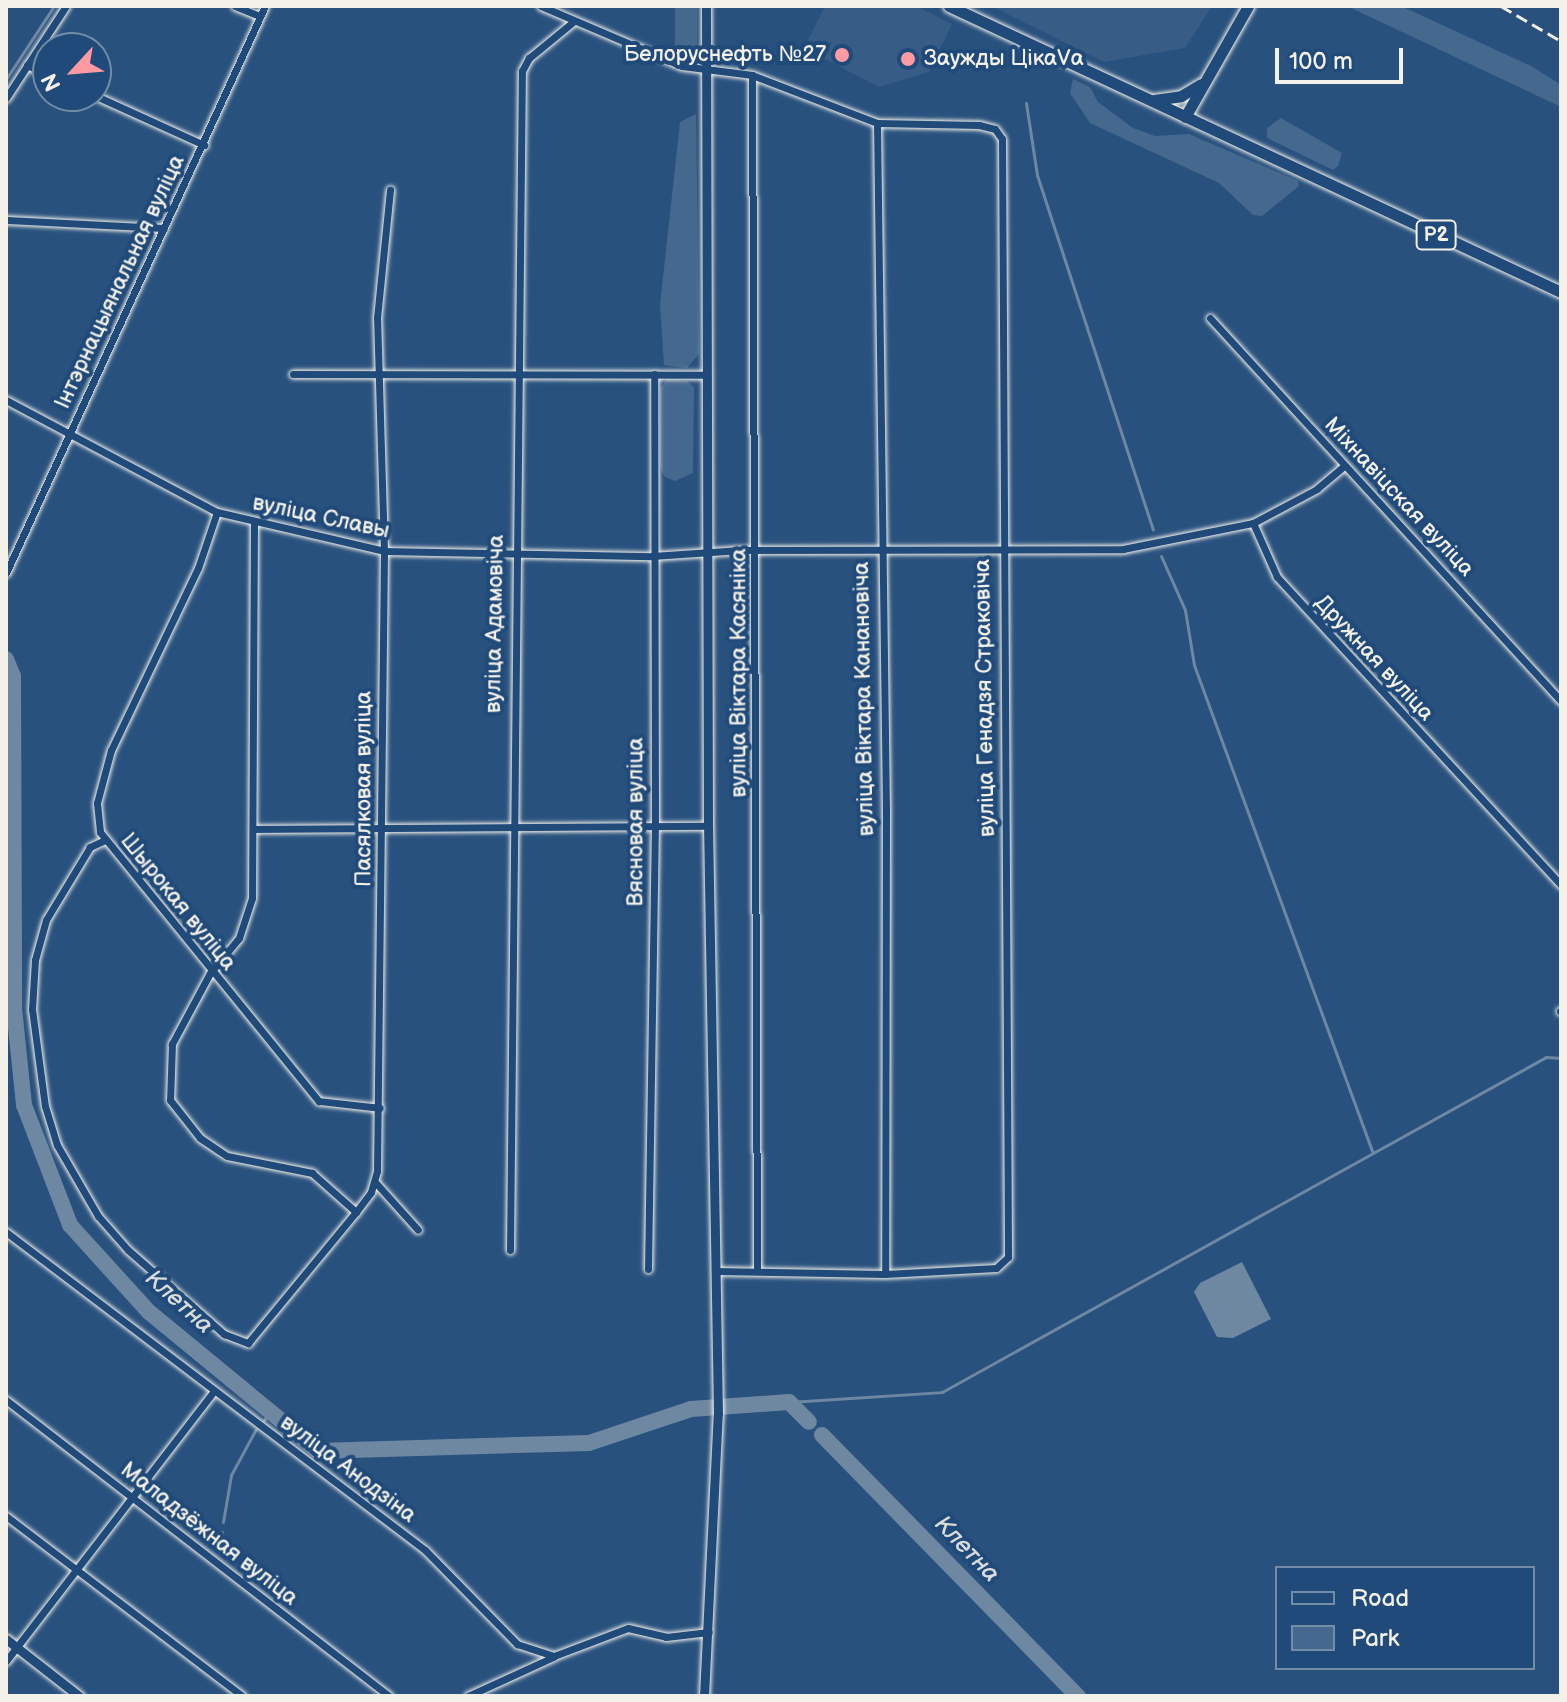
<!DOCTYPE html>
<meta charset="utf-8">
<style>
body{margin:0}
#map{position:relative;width:1567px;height:1702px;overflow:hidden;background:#28517e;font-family:"Balsamiq Sans",sans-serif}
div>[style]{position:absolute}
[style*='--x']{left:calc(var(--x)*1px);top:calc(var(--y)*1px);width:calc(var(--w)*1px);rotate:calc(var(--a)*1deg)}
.built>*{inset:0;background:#375d86}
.green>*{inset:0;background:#45688e;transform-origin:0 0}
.water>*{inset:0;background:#6e88a2}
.stream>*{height:3px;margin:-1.5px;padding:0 1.5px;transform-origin:1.5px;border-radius:1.5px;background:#6e88a2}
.river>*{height:16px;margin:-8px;padding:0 8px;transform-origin:8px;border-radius:8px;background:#6e88a2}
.roads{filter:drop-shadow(0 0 2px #f4f1e8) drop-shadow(0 0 2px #f4f1e8)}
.minor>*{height:7px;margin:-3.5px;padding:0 3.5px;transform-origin:3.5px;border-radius:3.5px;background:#1f4a7a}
.tertiary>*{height:9px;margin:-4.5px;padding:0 4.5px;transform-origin:4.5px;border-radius:4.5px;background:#1f4a7a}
.primary>*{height:11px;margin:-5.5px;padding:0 5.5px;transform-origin:5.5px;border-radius:5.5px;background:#1f4a7a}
.rail>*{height:3px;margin-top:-1.5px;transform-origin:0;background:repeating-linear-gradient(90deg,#f4f1e8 0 12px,transparent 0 18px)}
.dots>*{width:22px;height:22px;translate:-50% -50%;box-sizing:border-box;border:4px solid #1f4a7a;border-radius:50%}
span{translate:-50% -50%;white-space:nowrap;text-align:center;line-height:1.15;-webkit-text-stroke:8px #1f4a7a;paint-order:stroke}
.shield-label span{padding:2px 6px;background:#1f4a7a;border:2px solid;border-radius:6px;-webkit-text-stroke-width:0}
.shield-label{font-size:20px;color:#f4f1e8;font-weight:700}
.poi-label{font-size:22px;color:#f4f1e8}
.right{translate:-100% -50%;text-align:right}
.left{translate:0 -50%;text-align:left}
.street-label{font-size:22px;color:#f4f1e8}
.water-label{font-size:24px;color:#d9dcda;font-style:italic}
.frame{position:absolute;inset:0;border:8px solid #f4f1e8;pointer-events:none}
.legend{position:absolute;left:1275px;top:1566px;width:260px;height:104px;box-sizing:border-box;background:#1f4a7a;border:2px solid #748da6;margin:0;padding:10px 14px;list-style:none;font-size:24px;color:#f4f1e8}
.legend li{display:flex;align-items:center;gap:16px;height:40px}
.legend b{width:40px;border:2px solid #748da6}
.north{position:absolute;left:32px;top:32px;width:80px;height:80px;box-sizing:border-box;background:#1f4a7a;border:2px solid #748da6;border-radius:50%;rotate:244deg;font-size:22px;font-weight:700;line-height:32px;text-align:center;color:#f4f1e8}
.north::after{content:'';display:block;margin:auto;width:28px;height:36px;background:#ff9aa2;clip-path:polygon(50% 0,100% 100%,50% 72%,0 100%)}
.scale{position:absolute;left:1275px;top:48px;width:128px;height:36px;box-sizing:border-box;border:4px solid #f4f1e8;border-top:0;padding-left:10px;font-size:24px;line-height:28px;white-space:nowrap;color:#f4f1e8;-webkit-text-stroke:6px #1f4a7a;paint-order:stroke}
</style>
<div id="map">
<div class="built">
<i style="clip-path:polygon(825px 6px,916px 6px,952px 24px,929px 72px,879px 87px,804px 48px)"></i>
<i style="clip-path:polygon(991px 6px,1212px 6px,1185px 48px,1104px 62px)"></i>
</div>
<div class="green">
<i style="left:675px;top:6px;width:22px;height:51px"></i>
<i style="clip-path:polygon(1347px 6px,1401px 6px,1533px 67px,1561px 85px,1561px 107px)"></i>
<i style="clip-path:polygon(1073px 79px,1090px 87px,1098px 102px,1133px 128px,1155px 136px,1189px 134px,1298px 181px,1299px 186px,1262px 216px,1253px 215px,1219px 183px,1090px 123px,1070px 93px)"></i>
<i style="clip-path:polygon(696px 114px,699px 354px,687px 368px,664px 365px,660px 305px,680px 122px)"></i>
<i style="clip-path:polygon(1281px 118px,1342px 153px,1338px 166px,1333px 170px,1267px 138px,1267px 128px)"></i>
<i style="clip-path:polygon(667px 379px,687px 381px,694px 387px,693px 473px,675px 481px,665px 477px,660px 467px,660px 388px)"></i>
</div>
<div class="water">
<i style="clip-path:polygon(1242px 1262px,1271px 1319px,1233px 1338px,1217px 1337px,1194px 1292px,1200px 1283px)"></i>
</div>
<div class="stream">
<i style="--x:6;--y:79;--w:87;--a:-56.7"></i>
<i style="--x:1026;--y:103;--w:73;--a:81.3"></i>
<i style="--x:1037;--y:175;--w:373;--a:71.9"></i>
<i style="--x:1161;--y:556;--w:59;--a:66"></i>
<i style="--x:1185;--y:610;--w:56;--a:80.7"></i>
<i style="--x:1194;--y:665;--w:518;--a:69.88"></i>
<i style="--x:6;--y:732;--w:7;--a:-8"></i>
<i style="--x:789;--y:1402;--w:153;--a:-3.7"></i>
<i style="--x:942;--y:1392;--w:691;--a:-29.01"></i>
<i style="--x:1546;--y:1057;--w:15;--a:4"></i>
<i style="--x:264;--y:1420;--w:9;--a:-54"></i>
<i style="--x:223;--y:1522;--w:48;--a:-80.3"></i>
<i style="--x:231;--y:1475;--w:52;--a:-61.5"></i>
<i style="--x:222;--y:1550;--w:18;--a:-90"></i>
</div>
<div class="river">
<i style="--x:6;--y:659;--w:18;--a:68"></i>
<i style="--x:13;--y:676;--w:332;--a:89.8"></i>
<i style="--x:14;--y:1008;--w:98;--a:84.1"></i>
<i style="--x:24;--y:1105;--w:129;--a:69"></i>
<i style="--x:70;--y:1225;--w:118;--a:47.8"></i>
<i style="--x:149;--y:1312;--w:219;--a:39.4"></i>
<i style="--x:318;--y:1451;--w:271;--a:-1.7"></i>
<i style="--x:589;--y:1443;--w:108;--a:-18.4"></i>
<i style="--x:691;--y:1409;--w:98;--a:-4.1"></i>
<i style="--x:789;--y:1402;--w:28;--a:45"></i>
<i style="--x:822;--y:1435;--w:366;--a:45.6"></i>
</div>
<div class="roads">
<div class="minor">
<i style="--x:235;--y:6;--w:27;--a:22"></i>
<i style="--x:541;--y:6;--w:153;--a:23.1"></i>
<i style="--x:682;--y:66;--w:71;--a:7.3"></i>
<i style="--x:752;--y:75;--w:134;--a:21"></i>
<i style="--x:877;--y:123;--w:102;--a:1.1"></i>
<i style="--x:979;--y:125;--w:16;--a:14"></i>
<i style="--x:995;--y:129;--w:12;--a:55"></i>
<i style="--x:1002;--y:139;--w:1118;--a:89.69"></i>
<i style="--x:1008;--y:1257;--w:16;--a:137"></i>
<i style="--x:996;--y:1268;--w:111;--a:176.9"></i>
<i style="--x:885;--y:1274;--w:169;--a:-179"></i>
<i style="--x:27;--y:65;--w:23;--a:25"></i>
<i style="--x:752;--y:75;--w:1196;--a:89.76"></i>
<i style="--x:96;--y:96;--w:119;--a:24.4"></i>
<i style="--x:6;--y:98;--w:110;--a:-56.9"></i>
<i style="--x:877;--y:123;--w:688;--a:89.25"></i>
<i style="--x:886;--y:811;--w:463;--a:90.1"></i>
<i style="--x:6;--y:220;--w:158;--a:2.9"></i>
<i style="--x:1210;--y:318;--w:520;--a:47.5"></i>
<i style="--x:293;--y:374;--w:413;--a:0.1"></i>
<i style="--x:6;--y:400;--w:239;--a:28"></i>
<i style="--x:217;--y:512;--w:171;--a:13.1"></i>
<i style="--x:384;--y:551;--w:268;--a:1.1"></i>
<i style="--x:652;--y:556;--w:89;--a:-3.9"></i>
<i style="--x:741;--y:550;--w:382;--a:-0.1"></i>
<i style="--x:1123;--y:549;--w:133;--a:-11.3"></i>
<i style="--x:1344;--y:466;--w:35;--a:140"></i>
<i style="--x:1317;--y:489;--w:72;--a:152"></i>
<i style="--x:1253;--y:523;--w:59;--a:66"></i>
<i style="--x:1277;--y:577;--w:419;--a:47.3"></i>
<i style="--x:217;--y:512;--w:59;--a:108.7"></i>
<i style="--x:198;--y:568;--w:202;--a:115.5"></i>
<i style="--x:111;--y:750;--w:55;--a:104.8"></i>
<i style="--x:97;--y:803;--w:29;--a:84"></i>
<i style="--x:100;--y:832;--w:347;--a:50.9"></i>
<i style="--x:319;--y:1101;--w:61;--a:6.5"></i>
<i style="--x:254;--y:522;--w:376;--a:90.3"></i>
<i style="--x:252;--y:898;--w:42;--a:108"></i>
<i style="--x:239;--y:938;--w:45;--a:129.6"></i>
<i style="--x:210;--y:973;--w:81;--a:118.2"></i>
<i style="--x:172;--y:1044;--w:56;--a:92"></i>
<i style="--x:170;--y:1100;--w:48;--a:51.7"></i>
<i style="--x:200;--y:1138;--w:32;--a:34"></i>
<i style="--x:227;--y:1156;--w:87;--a:11.3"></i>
<i style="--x:312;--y:1173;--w:59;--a:41.6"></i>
<i style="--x:6;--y:573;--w:623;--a:-65.45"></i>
<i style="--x:253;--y:829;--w:455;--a:-0.4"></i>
<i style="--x:105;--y:840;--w:17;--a:155"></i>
<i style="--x:90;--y:847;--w:85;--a:121.1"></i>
<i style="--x:46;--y:920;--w:41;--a:105.4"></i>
<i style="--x:35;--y:960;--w:49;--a:93.5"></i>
<i style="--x:32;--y:1009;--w:98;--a:82.4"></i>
<i style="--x:45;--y:1106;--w:41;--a:72.9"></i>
<i style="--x:57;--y:1145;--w:82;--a:60"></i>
<i style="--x:98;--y:1216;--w:45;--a:48.6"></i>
<i style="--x:128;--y:1250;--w:128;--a:41.2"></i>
<i style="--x:224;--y:1334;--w:26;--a:21"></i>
<i style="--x:248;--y:1343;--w:170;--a:-50.5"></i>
<i style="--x:356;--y:1212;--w:25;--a:-53"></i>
<i style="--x:371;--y:1192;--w:22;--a:-74"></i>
<i style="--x:377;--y:1171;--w:620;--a:-89.35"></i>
<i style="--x:384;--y:551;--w:233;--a:-91.7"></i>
<i style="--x:377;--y:318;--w:129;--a:-84.2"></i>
<i style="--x:1560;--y:1011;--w:1;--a:0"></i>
<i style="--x:375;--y:1182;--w:64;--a:48.1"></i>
<i style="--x:6;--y:1232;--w:526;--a:37.2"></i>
<i style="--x:425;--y:1550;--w:132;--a:45.6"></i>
<i style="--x:517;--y:1644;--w:39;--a:18"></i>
<i style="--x:554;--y:1656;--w:79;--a:-20.7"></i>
<i style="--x:628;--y:1628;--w:39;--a:13"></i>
<i style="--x:666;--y:1637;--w:43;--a:-6.6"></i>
<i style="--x:510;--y:1250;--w:1179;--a:-89.42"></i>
<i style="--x:522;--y:71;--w:15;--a:-62"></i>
<i style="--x:529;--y:58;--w:58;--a:-39.4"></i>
<i style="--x:648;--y:1269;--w:441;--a:-89.1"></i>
<i style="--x:655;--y:828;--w:454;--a:-90.1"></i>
<i style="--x:6;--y:1400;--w:484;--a:37.7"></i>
<i style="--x:6;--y:1516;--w:297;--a:37.3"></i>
<i style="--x:6;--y:1661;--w:341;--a:-52.4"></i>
<i style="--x:468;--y:1696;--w:94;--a:-24.6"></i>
</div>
<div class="tertiary">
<i style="--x:6;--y:1639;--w:93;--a:38"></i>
<i style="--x:704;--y:1696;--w:282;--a:-87.2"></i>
<i style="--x:718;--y:1414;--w:588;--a:-90.97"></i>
<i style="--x:708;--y:826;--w:820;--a:-90.14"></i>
</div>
<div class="primary">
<i style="--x:949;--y:6;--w:676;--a:25.05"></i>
<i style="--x:1154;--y:100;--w:27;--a:-8"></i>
<i style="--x:1181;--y:96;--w:23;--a:-31"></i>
<i style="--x:1185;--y:117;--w:128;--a:-60.4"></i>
</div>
</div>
<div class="rail">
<i style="--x:1501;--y:6;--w:69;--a:30.3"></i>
</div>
<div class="dots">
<i style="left:842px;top:55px;background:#ff9aa2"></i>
<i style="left:908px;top:59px;background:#ff9aa2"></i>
</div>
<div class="shield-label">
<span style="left:1436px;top:235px">Р2</span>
</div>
<div class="poi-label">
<span class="right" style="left:826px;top:55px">Белоруснефть №27</span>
<span class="left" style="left:924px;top:59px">Заужды ЦікаVа</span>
</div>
<div class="street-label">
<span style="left:120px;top:282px;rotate:-65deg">Інтэрнацыянальная вуліца</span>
<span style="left:1399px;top:497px;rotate:47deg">Міхнавіцская вуліца</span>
<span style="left:321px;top:517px;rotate:12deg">вуліца Славы</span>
<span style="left:495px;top:624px;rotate:-89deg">вуліца Адамовіча</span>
<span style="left:1374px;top:658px;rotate:47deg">Дружная вуліца</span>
<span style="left:739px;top:673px;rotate:-90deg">вуліца Віктара Касяніка</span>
<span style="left:985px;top:698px;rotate:-91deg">вуліца Генадзя Страковіча</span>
<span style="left:864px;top:699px;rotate:-91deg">вуліца Віктара Канановіча</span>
<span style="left:364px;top:789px;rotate:-90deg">Пасялковая вуліца</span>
<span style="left:636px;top:822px;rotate:-90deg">Вясновая вуліца</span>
<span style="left:178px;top:902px;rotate:51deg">Шырокая вуліца</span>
<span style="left:348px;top:1469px;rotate:37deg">вуліца Анодзіна</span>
<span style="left:209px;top:1534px;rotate:38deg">Маладзёжная вуліца</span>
</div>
<div class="water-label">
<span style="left:179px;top:1302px;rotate:42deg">Клетна</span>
<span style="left:967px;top:1549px;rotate:46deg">Клетна</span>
</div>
<div class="frame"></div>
<ul class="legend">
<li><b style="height:10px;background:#1f4a7a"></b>Road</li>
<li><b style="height:22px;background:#45688e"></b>Park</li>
</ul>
<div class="north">N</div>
<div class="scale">100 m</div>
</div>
